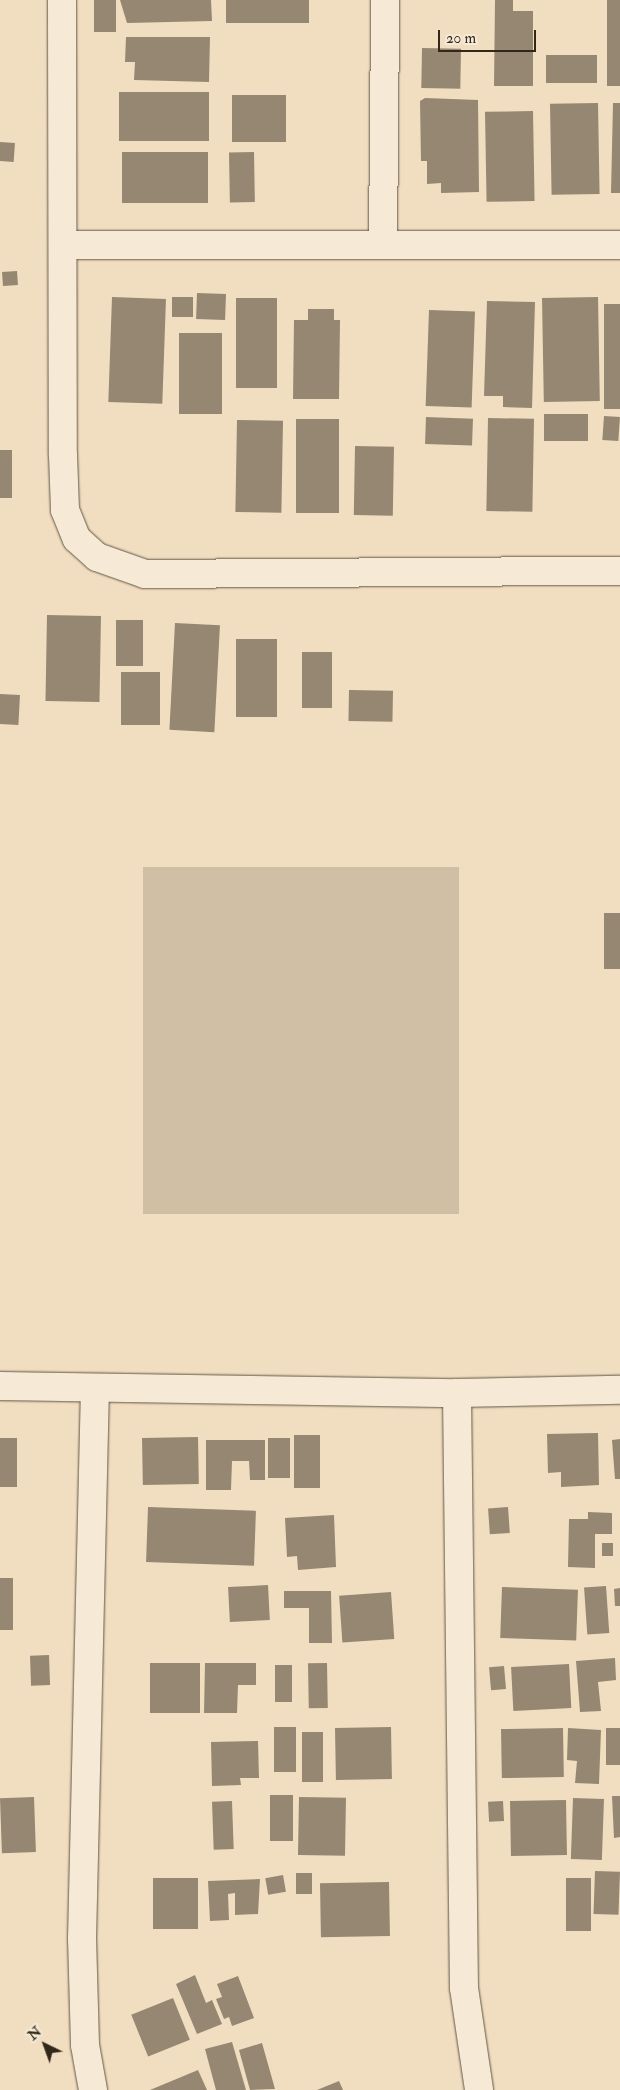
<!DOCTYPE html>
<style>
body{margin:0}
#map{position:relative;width:620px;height:2090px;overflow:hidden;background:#f1dec1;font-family:"IM FELL Double Pica",serif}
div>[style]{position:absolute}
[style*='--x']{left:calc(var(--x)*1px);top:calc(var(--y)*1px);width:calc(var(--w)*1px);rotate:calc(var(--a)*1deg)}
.green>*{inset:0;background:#d1bfa5;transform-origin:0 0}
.building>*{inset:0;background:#958771;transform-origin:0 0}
.roads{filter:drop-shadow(0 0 1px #625644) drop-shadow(0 0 1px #625644)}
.minor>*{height:28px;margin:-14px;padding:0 14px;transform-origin:14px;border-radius:14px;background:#f6ead7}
span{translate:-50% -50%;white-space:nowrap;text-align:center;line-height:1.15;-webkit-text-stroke:4.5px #f6ead7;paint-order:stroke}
.north{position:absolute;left:20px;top:2020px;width:50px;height:50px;-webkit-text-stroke:4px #f6ead7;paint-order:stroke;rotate:318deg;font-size:14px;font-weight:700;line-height:20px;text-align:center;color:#32281a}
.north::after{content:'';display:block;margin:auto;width:18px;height:22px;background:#32281a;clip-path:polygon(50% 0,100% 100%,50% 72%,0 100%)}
.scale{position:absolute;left:438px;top:30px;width:98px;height:22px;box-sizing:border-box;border:2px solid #32281a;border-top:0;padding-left:6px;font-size:15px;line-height:18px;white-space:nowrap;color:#32281a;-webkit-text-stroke:4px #f6ead7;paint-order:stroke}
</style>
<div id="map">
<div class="green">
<i style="left:459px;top:867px;width:347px;height:316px;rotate:90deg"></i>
</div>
<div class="building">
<i style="left:94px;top:0;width:22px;height:32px"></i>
<i style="clip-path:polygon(120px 0,211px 0,212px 21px,127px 23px)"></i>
<i style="left:226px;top:0;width:83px;height:23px"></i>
<i style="clip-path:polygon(495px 0,513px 0,513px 11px,533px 11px,533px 86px,494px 86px)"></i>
<i style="left:607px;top:0;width:13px;height:86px"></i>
<i style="clip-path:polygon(126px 37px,210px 37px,209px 82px,134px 80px,135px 62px,125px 62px)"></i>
<i style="left:422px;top:48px;width:39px;height:40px;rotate:1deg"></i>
<i style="left:597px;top:55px;width:28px;height:51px;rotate:90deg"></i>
<i style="left:119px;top:92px;width:90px;height:49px"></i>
<i style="left:232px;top:95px;width:54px;height:47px"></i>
<i style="clip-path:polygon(425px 98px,478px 100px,479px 192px,441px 193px,441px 183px,427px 184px,427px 161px,421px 161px,420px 101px)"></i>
<i style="left:598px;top:103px;width:91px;height:48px;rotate:89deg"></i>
<i style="clip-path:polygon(613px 103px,620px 103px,620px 193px,611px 193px)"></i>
<i style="left:533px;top:111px;width:90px;height:48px;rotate:89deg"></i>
<i style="left:0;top:142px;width:15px;height:19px;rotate:4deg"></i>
<i style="left:122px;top:152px;width:86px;height:51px"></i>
<i style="left:254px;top:152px;width:50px;height:25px;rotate:89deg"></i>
<i style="left:17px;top:271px;width:14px;height:15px;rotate:86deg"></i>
<i style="left:197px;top:293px;width:29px;height:26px;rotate:2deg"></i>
<i style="left:112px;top:297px;width:54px;height:105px;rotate:2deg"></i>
<i style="left:172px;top:297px;width:21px;height:20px"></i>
<i style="left:598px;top:297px;width:104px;height:56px;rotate:89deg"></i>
<i style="left:236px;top:298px;width:41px;height:90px"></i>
<i style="clip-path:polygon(487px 301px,535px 302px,532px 408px,503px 407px,503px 396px,484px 396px)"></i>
<i style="left:604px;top:304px;width:16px;height:105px"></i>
<i style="clip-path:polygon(308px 309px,334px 309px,334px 320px,340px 320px,339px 399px,293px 399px,294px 320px,308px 320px)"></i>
<i style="left:429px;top:310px;width:46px;height:96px;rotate:2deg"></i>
<i style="left:179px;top:333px;width:43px;height:81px"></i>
<i style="left:588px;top:414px;width:27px;height:44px;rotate:90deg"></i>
<i style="left:604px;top:416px;width:16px;height:24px;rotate:4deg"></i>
<i style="left:426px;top:417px;width:47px;height:27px;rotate:2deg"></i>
<i style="left:488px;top:418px;width:46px;height:93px;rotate:1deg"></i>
<i style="left:296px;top:419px;width:43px;height:94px"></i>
<i style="left:237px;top:420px;width:46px;height:92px;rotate:1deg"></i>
<i style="left:355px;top:446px;width:39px;height:69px;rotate:1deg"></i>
<i style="left:0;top:450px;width:12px;height:48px"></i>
<i style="left:47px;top:615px;width:54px;height:86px;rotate:1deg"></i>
<i style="left:116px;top:620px;width:27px;height:46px"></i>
<i style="left:175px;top:623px;width:45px;height:107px;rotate:3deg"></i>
<i style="left:236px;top:639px;width:41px;height:78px"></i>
<i style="left:332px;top:652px;width:56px;height:30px;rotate:90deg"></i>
<i style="left:121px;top:672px;width:39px;height:53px"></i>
<i style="left:349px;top:690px;width:44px;height:31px;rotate:1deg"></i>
<i style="left:0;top:694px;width:20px;height:30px;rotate:3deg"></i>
<i style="left:604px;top:913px;width:16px;height:56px"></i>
<i style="clip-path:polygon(598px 1433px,599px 1485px,561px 1487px,561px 1472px,548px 1473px,547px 1434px)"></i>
<i style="left:320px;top:1435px;width:53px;height:26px;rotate:90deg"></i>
<i style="left:198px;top:1437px;width:47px;height:56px;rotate:89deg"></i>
<i style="left:0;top:1438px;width:17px;height:49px"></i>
<i style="left:268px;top:1438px;width:22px;height:40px"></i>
<i style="clip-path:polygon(620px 1439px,620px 1479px,615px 1479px,612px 1440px)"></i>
<i style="clip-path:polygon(206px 1440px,265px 1440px,265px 1480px,250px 1480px,249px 1461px,232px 1461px,231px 1490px,206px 1490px)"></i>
<i style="left:148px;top:1507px;width:108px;height:55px;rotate:2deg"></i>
<i style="left:508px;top:1507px;width:26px;height:20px;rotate:86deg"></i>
<i style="clip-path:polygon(588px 1512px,612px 1513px,612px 1534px,595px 1534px,595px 1568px,568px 1567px,569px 1519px,588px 1519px)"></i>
<i style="clip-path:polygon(334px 1515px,336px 1567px,298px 1570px,297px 1556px,287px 1557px,285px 1518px)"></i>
<i style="left:602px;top:1543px;width:11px;height:13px"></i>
<i style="left:0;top:1578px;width:13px;height:52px"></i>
<i style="left:268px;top:1585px;width:35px;height:40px;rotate:87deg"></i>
<i style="left:606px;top:1586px;width:47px;height:22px;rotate:86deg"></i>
<i style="left:502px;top:1587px;width:76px;height:51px;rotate:2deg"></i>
<i style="clip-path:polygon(620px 1588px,620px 1606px,615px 1606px,614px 1589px)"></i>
<i style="clip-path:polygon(284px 1591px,331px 1591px,332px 1643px,309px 1643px,309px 1608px,284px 1608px)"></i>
<i style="left:391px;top:1592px;width:47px;height:52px;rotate:86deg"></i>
<i style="left:49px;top:1655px;width:30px;height:19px;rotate:88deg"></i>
<i style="clip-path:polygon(615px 1658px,616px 1680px,598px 1682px,601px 1711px,580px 1712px,576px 1661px)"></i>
<i style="left:200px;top:1663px;width:50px;height:50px;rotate:90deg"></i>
<i style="clip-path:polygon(205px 1663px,256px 1663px,256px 1685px,238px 1685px,237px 1713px,204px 1713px)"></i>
<i style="left:327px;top:1663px;width:45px;height:19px;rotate:89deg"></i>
<i style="left:569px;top:1664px;width:44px;height:58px;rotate:87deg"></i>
<i style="left:275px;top:1665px;width:17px;height:37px"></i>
<i style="left:504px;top:1666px;width:23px;height:15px;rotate:85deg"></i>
<i style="left:274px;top:1727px;width:22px;height:45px"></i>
<i style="left:391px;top:1727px;width:52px;height:56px;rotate:89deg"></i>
<i style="left:563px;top:1728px;width:49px;height:62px;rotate:89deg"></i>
<i style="clip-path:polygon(568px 1728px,601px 1730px,599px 1784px,575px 1783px,577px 1761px,567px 1760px)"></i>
<i style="left:606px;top:1728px;width:14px;height:37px"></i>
<i style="left:302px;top:1732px;width:21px;height:50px"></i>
<i style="clip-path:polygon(258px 1741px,259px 1778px,240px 1778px,241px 1785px,212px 1786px,211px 1742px)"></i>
<i style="left:293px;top:1795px;width:46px;height:23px;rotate:90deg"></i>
<i style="clip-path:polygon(612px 1796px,620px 1796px,620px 1837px,614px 1838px)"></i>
<i style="left:34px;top:1797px;width:55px;height:34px;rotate:88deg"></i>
<i style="left:299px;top:1797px;width:47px;height:58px;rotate:1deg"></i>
<i style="left:573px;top:1798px;width:31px;height:61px;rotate:2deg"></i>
<i style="left:566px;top:1800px;width:55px;height:56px;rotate:89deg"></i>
<i style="left:232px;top:1801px;width:48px;height:20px;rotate:88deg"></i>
<i style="left:503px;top:1801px;width:20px;height:15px;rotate:87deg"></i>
<i style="left:595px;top:1871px;width:25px;height:43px;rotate:2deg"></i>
<i style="left:312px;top:1873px;width:21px;height:16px;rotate:90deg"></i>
<i style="left:283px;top:1875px;width:17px;height:18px;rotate:80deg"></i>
<i style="left:153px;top:1878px;width:45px;height:51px"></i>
<i style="left:566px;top:1878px;width:25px;height:53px"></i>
<i style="clip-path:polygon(260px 1879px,258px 1914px,235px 1915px,235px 1893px,228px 1894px,229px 1920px,210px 1921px,208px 1881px)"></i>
<i style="left:389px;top:1882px;width:54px;height:69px;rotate:89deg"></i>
<i style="clip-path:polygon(195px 1975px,206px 2003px,212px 2000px,222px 2024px,197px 2034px,176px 1984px)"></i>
<i style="clip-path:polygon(238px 1976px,254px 2018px,232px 2026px,229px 2017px,224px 2019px,216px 1999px,222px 1997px,217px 1984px)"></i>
<i style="left:173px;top:1998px;width:45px;height:45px;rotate:68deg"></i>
<i style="clip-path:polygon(232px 2042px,246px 2090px,216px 2090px,205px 2049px)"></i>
<i style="clip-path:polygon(262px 2043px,275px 2089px,250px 2090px,239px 2050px)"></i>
<i style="clip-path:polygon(198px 2070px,207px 2090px,150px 2090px)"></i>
<i style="clip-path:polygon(339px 2081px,343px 2090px,317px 2090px)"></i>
</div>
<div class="roads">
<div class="minor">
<i style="--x:62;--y:0;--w:455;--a:89.9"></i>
<i style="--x:63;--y:455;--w:55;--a:87.9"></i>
<i style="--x:65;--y:510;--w:31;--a:68"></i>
<i style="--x:77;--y:539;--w:27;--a:42"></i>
<i style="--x:97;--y:557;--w:51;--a:19.5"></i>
<i style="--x:145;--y:574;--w:475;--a:-0.4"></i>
<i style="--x:64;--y:245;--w:556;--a:0"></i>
<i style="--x:383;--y:245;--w:245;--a:-89.5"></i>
<i style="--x:0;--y:1386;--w:457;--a:0.9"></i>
<i style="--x:457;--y:1393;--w:163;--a:-1.1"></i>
<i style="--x:457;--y:1393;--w:595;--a:89.33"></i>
<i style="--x:464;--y:1988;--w:103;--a:81.6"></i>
<i style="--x:93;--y:2090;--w:46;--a:-100.1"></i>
<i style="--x:85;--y:2045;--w:106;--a:-91.6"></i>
<i style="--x:82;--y:1939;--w:551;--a:-88.65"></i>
</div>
</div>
<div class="north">N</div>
<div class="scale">20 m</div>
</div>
